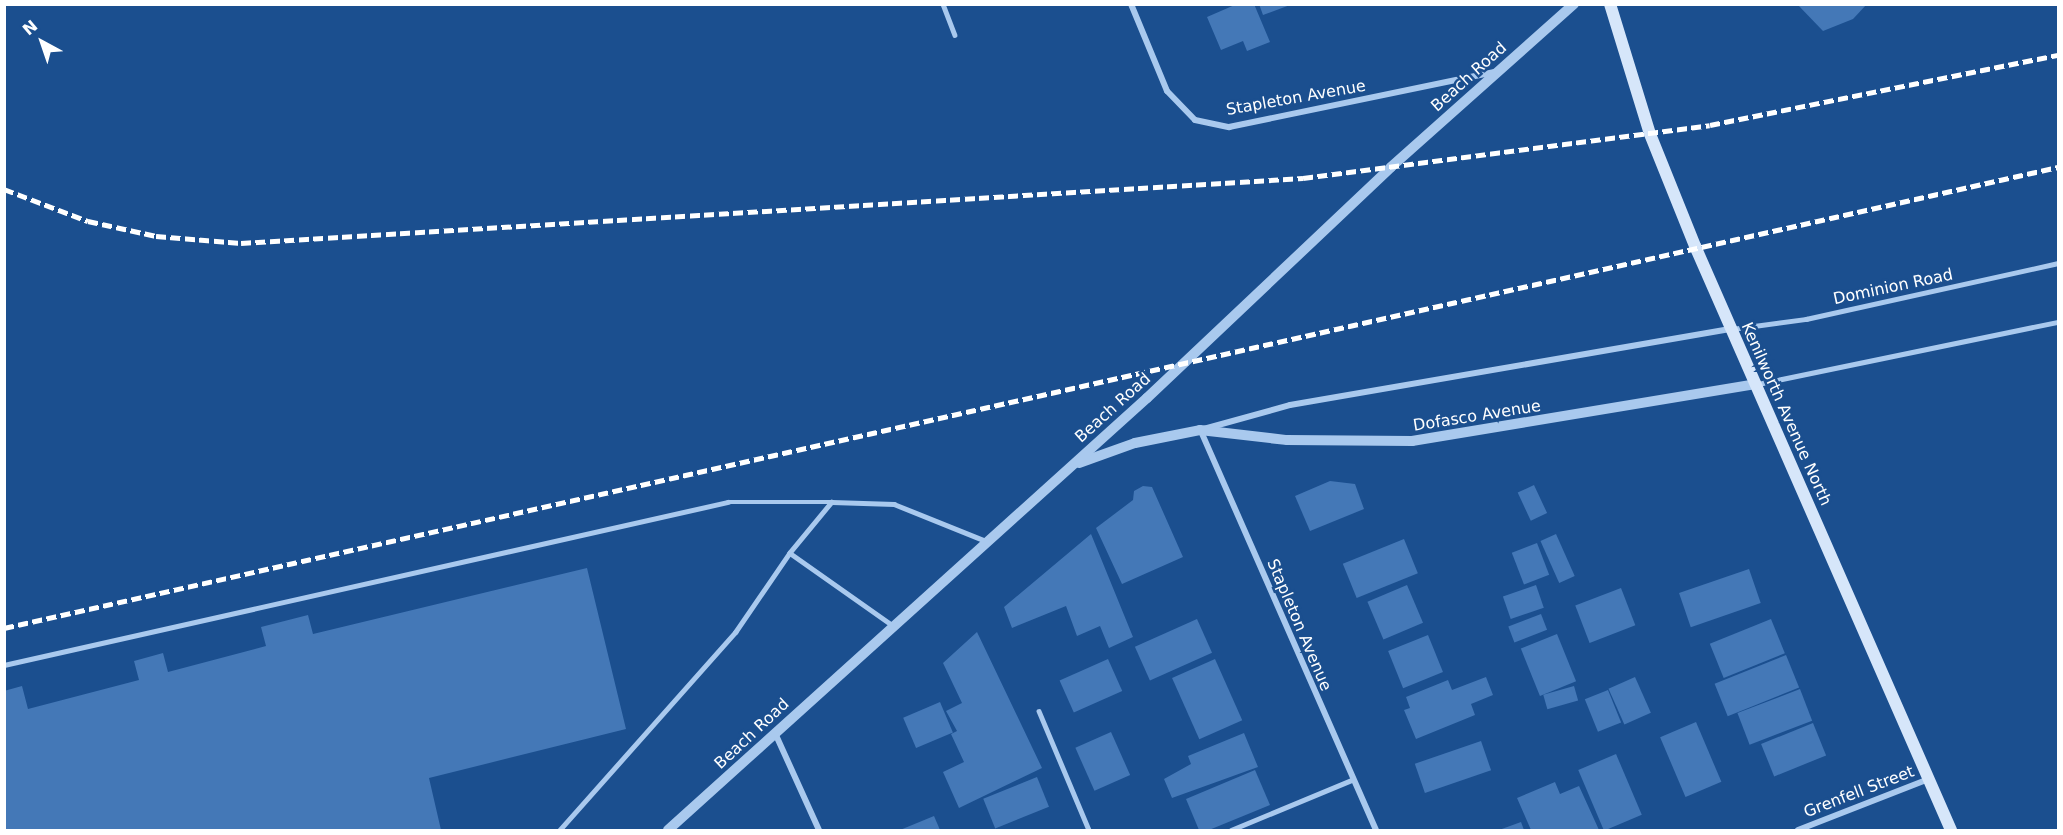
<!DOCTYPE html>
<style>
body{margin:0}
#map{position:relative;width:2063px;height:835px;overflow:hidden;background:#1b4f8f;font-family:"DejaVu Sans",sans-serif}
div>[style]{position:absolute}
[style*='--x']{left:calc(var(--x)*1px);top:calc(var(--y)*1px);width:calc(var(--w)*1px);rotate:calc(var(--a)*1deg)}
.building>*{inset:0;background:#4478b7;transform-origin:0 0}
.service>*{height:4.5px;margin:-2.25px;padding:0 2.25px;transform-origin:2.25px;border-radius:2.25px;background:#a9c9ee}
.minor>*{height:6px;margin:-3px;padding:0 3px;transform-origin:3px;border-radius:3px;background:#a9c9ee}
.tertiary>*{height:10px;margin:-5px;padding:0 5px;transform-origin:5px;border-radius:5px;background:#a9c9ee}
.secondary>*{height:12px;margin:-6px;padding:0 6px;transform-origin:6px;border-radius:6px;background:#d6e6fa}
.rail>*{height:4.5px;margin-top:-2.25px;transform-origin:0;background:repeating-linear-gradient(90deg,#fff 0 10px,transparent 0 14.5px)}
span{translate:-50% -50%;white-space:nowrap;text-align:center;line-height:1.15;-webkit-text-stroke:5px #1b4f8f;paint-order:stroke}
.street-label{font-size:16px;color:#fff}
.frame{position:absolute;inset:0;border:6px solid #fff;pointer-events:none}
.north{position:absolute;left:12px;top:12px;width:60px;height:60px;-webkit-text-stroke:4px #1b4f8f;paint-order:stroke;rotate:320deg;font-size:16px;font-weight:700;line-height:24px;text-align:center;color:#fff}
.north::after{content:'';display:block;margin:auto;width:21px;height:27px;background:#fff;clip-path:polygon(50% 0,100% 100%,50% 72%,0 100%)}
</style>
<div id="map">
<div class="building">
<i style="clip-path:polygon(1237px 4px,1254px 4px,1270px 42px,1247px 51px,1243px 41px,1221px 50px,1207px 17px)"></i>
<i style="clip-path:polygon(1259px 4px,1290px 4px,1290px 5px,1263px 15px)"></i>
<i style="clip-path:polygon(1797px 4px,1867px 4px,1853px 19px,1823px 31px)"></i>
<i style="clip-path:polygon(1330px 481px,1355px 484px,1364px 509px,1310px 531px,1295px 496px)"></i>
<i style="left:1534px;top:485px;width:31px;height:18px;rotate:65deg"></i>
<i style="clip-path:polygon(1143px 486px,1152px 487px,1183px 557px,1122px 584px,1096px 528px,1133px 500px,1134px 491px)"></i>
<i style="clip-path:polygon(1091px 534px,1133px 637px,1109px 648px,1100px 626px,1077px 636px,1066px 606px,1012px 628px,1004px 607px)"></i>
<i style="left:1556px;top:534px;width:46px;height:17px;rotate:66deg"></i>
<i style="left:1404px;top:539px;width:37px;height:66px;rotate:68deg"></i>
<i style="left:1537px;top:543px;width:34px;height:27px;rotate:69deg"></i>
<i style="clip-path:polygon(587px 568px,626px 729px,429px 778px,441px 830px,4px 830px,4px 691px,22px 686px,28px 709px,139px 680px,134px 661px,163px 653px,168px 672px,266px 646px,261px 627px,308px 615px,313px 634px)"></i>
<i style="left:1749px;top:569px;width:36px;height:74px;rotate:71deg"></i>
<i style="left:1407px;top:585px;width:41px;height:43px;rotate:67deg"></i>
<i style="left:1536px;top:585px;width:24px;height:35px;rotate:71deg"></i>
<i style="left:1621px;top:588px;width:40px;height:49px;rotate:69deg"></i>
<i style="left:1541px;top:614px;width:17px;height:35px;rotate:69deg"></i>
<i style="left:1197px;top:619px;width:37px;height:68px;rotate:66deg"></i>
<i style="left:1771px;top:619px;width:37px;height:66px;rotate:68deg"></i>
<i style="clip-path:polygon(977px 632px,1042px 768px,959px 808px,943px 772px,964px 762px,951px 734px,957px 731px,946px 711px,962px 703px,943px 663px)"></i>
<i style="left:1557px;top:634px;width:51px;height:39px;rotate:68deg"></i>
<i style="left:1428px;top:635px;width:40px;height:43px;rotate:68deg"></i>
<i style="left:1786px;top:655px;width:35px;height:77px;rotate:68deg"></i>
<i style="left:1108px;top:659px;width:35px;height:53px;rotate:66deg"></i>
<i style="left:1215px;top:659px;width:67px;height:47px;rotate:66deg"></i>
<i style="clip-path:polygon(1486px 677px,1493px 695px,1471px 704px,1475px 715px,1416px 739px,1404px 710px,1410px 708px,1406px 697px,1448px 680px,1452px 690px)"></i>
<i style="left:1635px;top:677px;width:39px;height:29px;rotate:66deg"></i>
<i style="left:1574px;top:686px;width:15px;height:32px;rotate:74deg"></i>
<i style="left:1800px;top:689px;width:34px;height:67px;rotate:69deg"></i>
<i style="left:1608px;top:690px;width:35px;height:25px;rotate:68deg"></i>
<i style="left:940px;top:702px;width:33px;height:40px;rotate:67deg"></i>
<i style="left:1696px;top:722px;width:65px;height:39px;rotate:67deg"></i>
<i style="left:1813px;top:723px;width:35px;height:56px;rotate:68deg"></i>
<i style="left:1111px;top:732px;width:47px;height:39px;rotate:66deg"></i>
<i style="clip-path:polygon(1244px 733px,1258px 767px,1172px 798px,1164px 779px,1191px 764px,1188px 756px)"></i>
<i style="left:1481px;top:741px;width:31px;height:70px;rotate:71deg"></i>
<i style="left:1616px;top:754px;width:66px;height:41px;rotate:67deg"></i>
<i style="clip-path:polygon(1255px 770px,1270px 805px,1209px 830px,1199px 830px,1186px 799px)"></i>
<i style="left:1037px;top:777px;width:32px;height:58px;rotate:68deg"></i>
<i style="clip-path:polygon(1555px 782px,1560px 794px,1579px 786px,1599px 830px,1531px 830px,1517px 798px)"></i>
<i style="clip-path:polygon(934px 816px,940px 830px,900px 830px)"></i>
<i style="clip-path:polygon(1521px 822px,1524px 830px,1499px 830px)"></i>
</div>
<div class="service">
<i style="--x:943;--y:4;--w:33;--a:69"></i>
<i style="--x:1732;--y:329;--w:75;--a:-7.7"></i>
<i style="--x:1806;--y:319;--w:258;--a:-12.5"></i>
<i style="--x:1758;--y:384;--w:306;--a:-11.7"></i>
<i style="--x:832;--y:502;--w:62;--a:1.8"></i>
<i style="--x:894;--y:504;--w:99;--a:21.9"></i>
<i style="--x:790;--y:553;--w:125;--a:35.2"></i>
<i style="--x:4;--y:665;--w:742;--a:-12.69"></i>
<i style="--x:728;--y:502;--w:104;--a:0"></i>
<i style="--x:832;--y:502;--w:66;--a:129.5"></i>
<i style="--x:790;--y:553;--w:96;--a:124.4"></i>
<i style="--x:736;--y:632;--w:265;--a:131.6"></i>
<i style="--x:1039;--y:711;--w:129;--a:67.2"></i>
<i style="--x:1231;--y:830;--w:131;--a:-22.5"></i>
</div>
<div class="minor">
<i style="--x:1131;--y:4;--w:94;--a:67.5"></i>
<i style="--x:1167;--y:91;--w:40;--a:46"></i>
<i style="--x:1195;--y:120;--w:35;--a:12"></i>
<i style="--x:1229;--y:127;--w:271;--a:-11.7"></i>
<i style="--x:775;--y:733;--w:107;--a:65.6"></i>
<i style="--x:1376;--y:830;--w:437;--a:-113.7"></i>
<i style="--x:1200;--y:430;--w:93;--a:-15.5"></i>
<i style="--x:1290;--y:405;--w:448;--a:-9.8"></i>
<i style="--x:1798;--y:830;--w:141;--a:-21.3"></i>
</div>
<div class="tertiary">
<i style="--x:1079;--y:463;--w:59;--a:-19.7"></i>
<i style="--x:1135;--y:443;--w:66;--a:-11.3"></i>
<i style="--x:1200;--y:430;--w:88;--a:6.6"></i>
<i style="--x:1287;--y:440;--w:125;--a:0.5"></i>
<i style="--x:1412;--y:441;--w:348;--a:-9.4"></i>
<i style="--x:668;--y:830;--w:645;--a:-42.05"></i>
<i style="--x:1147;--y:398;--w:336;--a:-43.4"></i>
<i style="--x:1391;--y:167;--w:245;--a:-41.7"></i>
</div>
<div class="secondary">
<i style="--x:1610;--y:4;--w:136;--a:72.9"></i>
<i style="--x:1650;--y:134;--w:121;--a:68.1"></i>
<i style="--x:1695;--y:246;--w:638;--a:66.33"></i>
</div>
<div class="rail">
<i style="--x:4;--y:189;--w:90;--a:20.9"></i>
<i style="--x:88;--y:221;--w:70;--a:12.4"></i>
<i style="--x:156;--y:236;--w:85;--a:4.7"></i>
<i style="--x:241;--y:243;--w:1064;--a:-3.5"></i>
<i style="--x:1303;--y:178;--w:410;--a:-7.4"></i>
<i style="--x:1710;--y:125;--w:355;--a:-11.4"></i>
<i style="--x:4;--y:628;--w:2105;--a:-12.65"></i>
</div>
<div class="street-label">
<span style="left:1469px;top:77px;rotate:-42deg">Beach Road</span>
<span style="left:1296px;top:98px;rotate:-10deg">Stapleton Avenue</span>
<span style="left:1893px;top:287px;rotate:-12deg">Dominion Road</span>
<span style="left:1113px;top:408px;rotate:-42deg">Beach Road</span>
<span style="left:1786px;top:414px;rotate:66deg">Kenilworth Avenue North</span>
<span style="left:1477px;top:416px;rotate:-9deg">Dofasco Avenue</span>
<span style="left:1299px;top:625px;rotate:67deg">Stapleton Avenue</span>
<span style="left:752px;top:734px;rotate:-43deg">Beach Road</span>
<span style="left:1859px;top:792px;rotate:-21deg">Grenfell Street</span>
</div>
<div class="frame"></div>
<div class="north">N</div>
</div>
